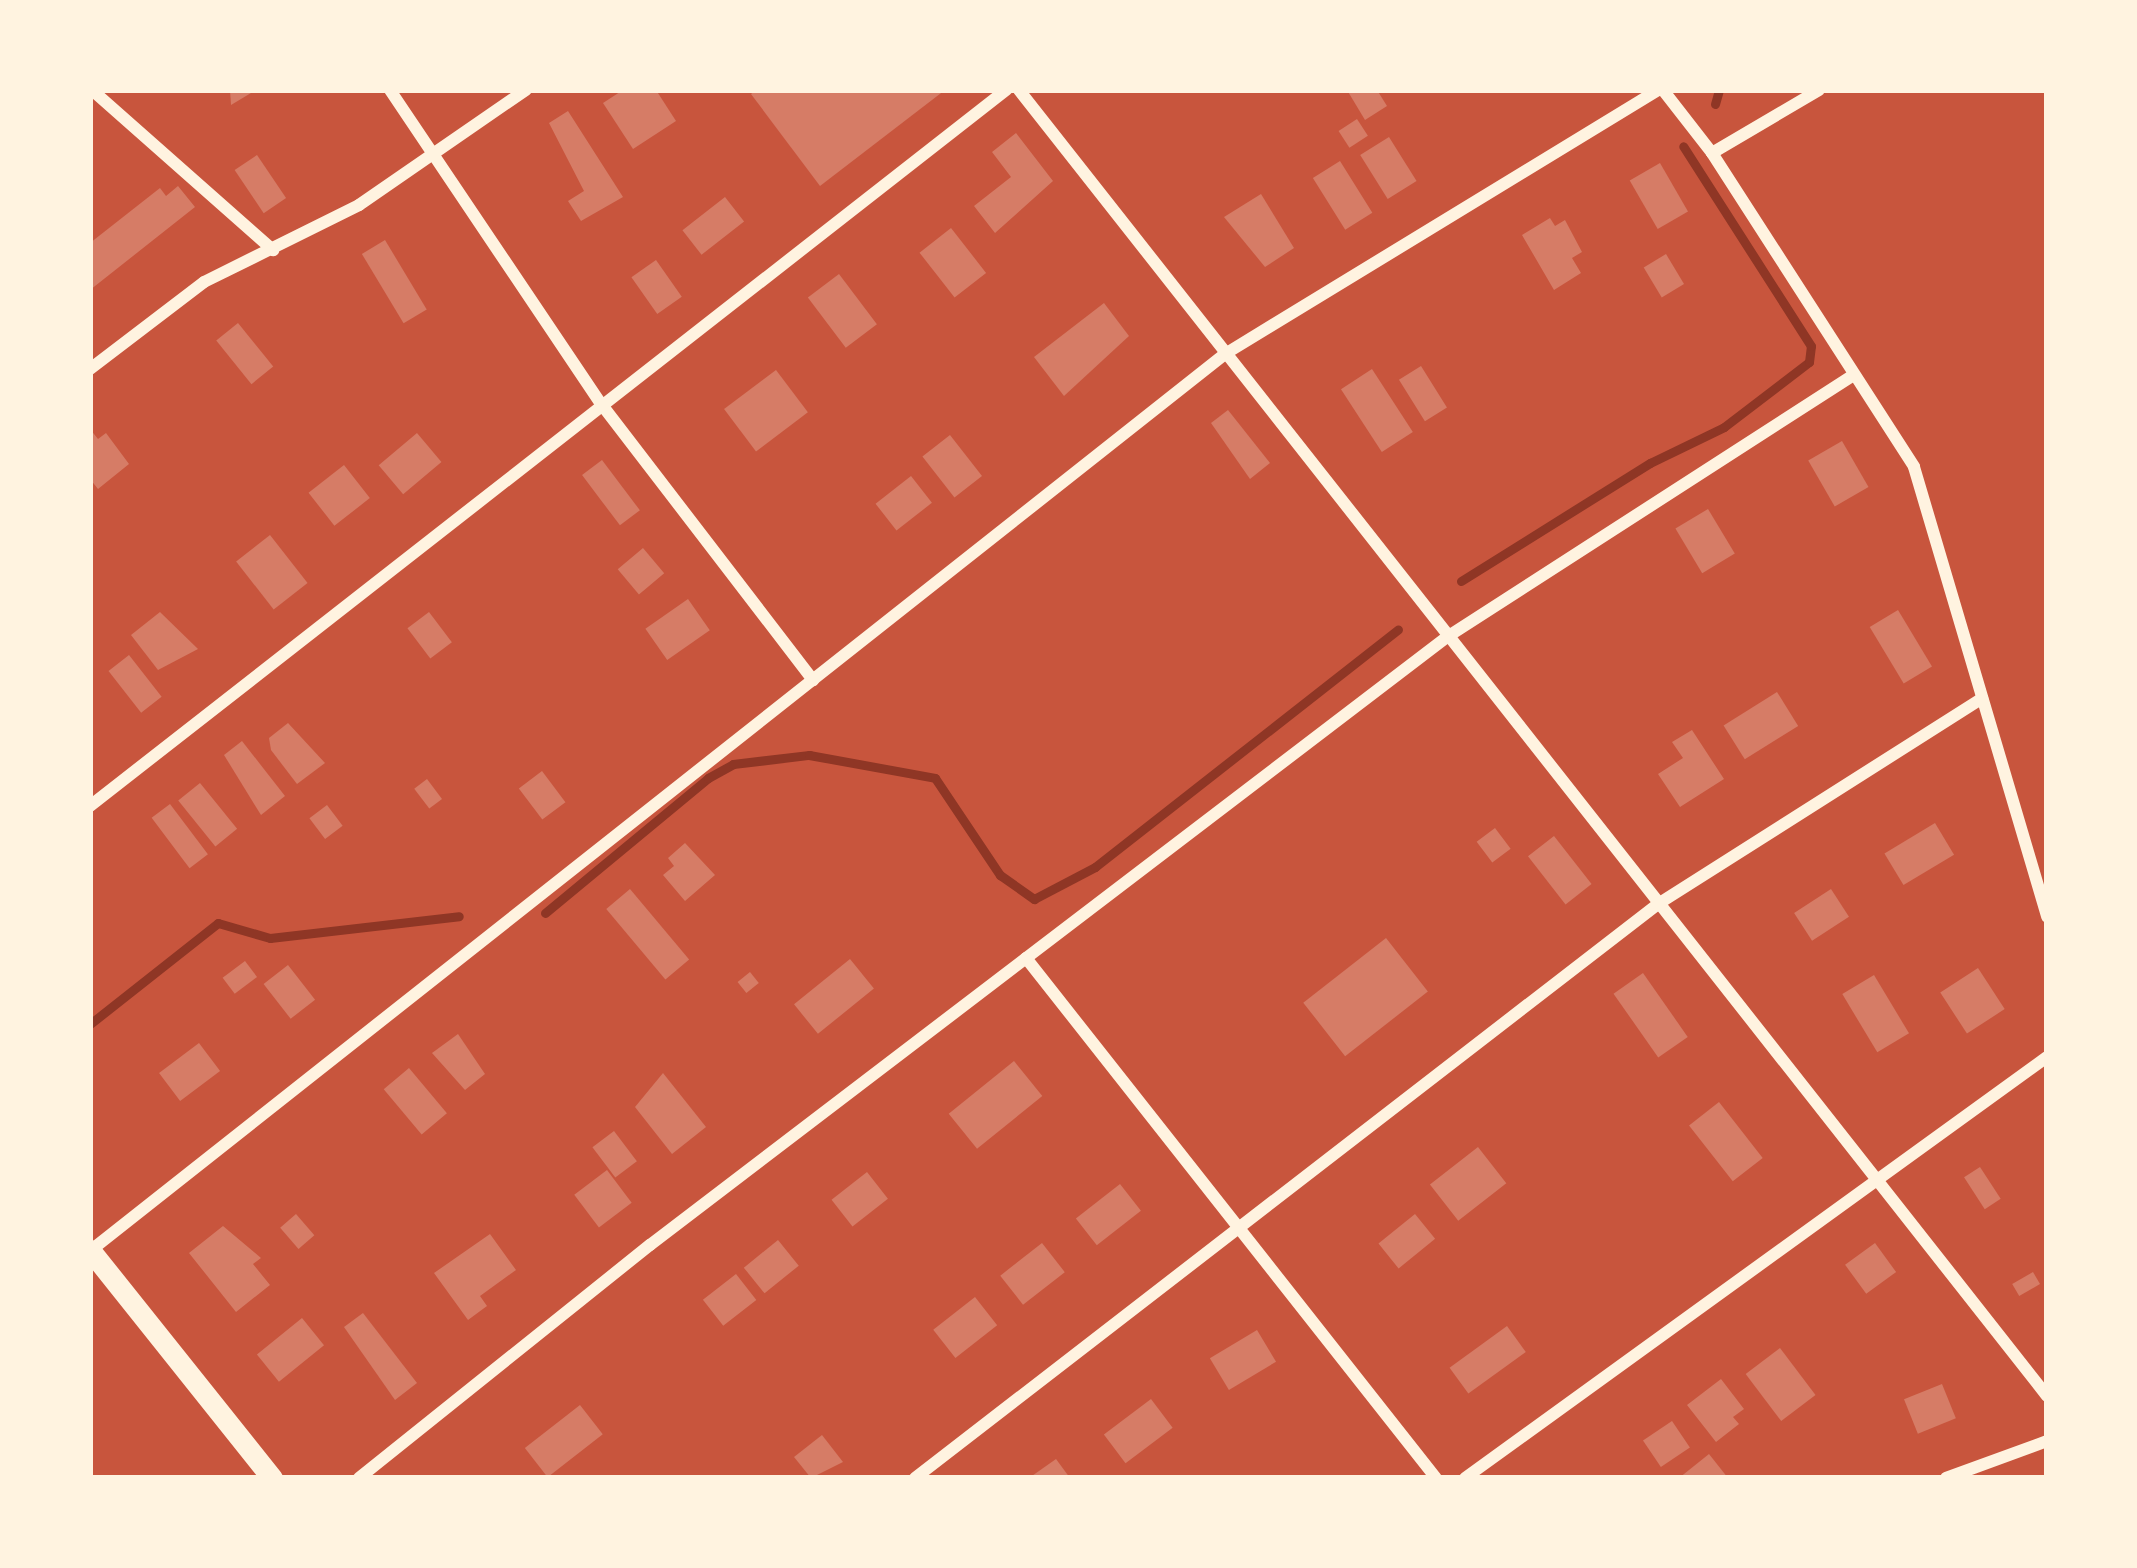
<!DOCTYPE html>
<style>
body{margin:0}
#map{position:relative;width:2137px;height:1568px;overflow:hidden;background:#c8553d;font-family:"Work Sans",sans-serif}
div>[style]{position:absolute}
[style*='--x']{left:calc(var(--x)*1px);top:calc(var(--y)*1px);width:calc(var(--w)*1px);rotate:calc(var(--a)*1deg)}
.stream>*{height:9px;margin:-4.5px;padding:0 4.5px;transform-origin:4.5px;border-radius:4.5px;background:#8f3625}
.building>*{inset:0;background:#d67c66;transform-origin:0 0}
.minor>*{height:12px;margin:-6px;padding:0 6px;transform-origin:6px;border-radius:6px;background:#fff3e0}
.tertiary>*{height:21px;margin:-10.5px;padding:0 10.5px;transform-origin:10.5px;border-radius:10.5px;background:#fff3e0}
span{translate:-50% -50%;white-space:nowrap;text-align:center;line-height:1.15;-webkit-text-stroke:9px #fff3e0;paint-order:stroke}
.frame{position:absolute;inset:0;border:93px solid #fff3e0;pointer-events:none}
</style>
<div id="map">
<div class="stream">
<i style="--x:1715;--y:104;--w:15;--a:-74"></i>
<i style="--x:1461;--y:581;--w:223;--a:-32"></i>
<i style="--x:1650;--y:463;--w:82;--a:-25.9"></i>
<i style="--x:1724;--y:427;--w:107;--a:-37.4"></i>
<i style="--x:1809;--y:362;--w:16;--a:-83"></i>
<i style="--x:1811;--y:346;--w:237;--a:-122.6"></i>
<i style="--x:545;--y:913;--w:212;--a:-39.6"></i>
<i style="--x:708;--y:778;--w:29;--a:-29"></i>
<i style="--x:733;--y:764;--w:77;--a:-6.8"></i>
<i style="--x:809;--y:755;--w:128;--a:10.3"></i>
<i style="--x:935;--y:778;--w:117;--a:56.2"></i>
<i style="--x:1000;--y:875;--w:42;--a:35.2"></i>
<i style="--x:1034;--y:899;--w:69;--a:-27.7"></i>
<i style="--x:1095;--y:867;--w:385;--a:-38.1"></i>
<i style="--x:90;--y:1024;--w:163;--a:-38.3"></i>
<i style="--x:218;--y:923;--w:54;--a:16.1"></i>
<i style="--x:270;--y:938;--w:190;--a:-6.6"></i>
</div>
<div class="building">
<i style="clip-path:polygon(230px 90px,249px 90px,251px 93px,231px 105px)"></i>
<i style="clip-path:polygon(623px 90px,656px 90px,676px 121px,633px 149px,603px 103px)"></i>
<i style="clip-path:polygon(756px 90px,945px 90px,820px 186px,751px 94px)"></i>
<i style="clip-path:polygon(1347px 90px,1377px 90px,1387px 106px,1365px 120px)"></i>
<i style="clip-path:polygon(568px 111px,623px 197px,581px 221px,568px 201px,584px 191px,549px 123px)"></i>
<i style="left:1357px;top:119px;width:20px;height:22px;rotate:57deg"></i>
<i style="clip-path:polygon(1016px 133px,1053px 181px,995px 233px,974px 206px,1011px 177px,992px 152px)"></i>
<i style="left:1389px;top:137px;width:52px;height:34px;rotate:58deg"></i>
<i style="left:257px;top:155px;width:52px;height:27px;rotate:56deg"></i>
<i style="left:1340px;top:161px;width:61px;height:32px;rotate:58deg"></i>
<i style="left:1660px;top:163px;width:56px;height:35px;rotate:60deg"></i>
<i style="clip-path:polygon(178px 186px,195px 207px,90px 290px,90px 243px,160px 188px,166px 196px)"></i>
<i style="clip-path:polygon(1261px 194px,1294px 248px,1265px 267px,1224px 217px)"></i>
<i style="left:725px;top:197px;width:31px;height:54px;rotate:52deg"></i>
<i style="clip-path:polygon(1550px 218px,1555px 226px,1565px 220px,1582px 252px,1572px 258px,1581px 273px,1554px 290px,1522px 235px)"></i>
<i style="left:951px;top:228px;width:57px;height:40px;rotate:52deg"></i>
<i style="left:385px;top:240px;width:81px;height:27px;rotate:59deg"></i>
<i style="left:1666px;top:254px;width:35px;height:26px;rotate:59deg"></i>
<i style="left:656px;top:260px;width:45px;height:30px;rotate:55deg"></i>
<i style="left:839px;top:274px;width:63px;height:39px;rotate:53deg"></i>
<i style="clip-path:polygon(1104px 303px,1129px 336px,1064px 396px,1034px 357px)"></i>
<i style="left:238px;top:323px;width:56px;height:28px;rotate:51deg"></i>
<i style="left:1421px;top:366px;width:49px;height:26px;rotate:58deg"></i>
<i style="left:1372px;top:369px;width:75px;height:37px;rotate:57deg"></i>
<i style="left:776px;top:370px;width:53px;height:65px;rotate:53deg"></i>
<i style="clip-path:polygon(1228px 410px,1270px 463px,1250px 479px,1211px 423px)"></i>
<i style="clip-path:polygon(90px 429px,98px 439px,106px 433px,129px 464px,98px 489px,90px 479px)"></i>
<i style="left:417px;top:433px;width:38px;height:50px;rotate:50deg"></i>
<i style="left:950px;top:435px;width:52px;height:35px;rotate:52deg"></i>
<i style="left:1842px;top:441px;width:53px;height:39px;rotate:60deg"></i>
<i style="left:602px;top:460px;width:63px;height:25px;rotate:53deg"></i>
<i style="left:344px;top:465px;width:42px;height:45px;rotate:52deg"></i>
<i style="left:911px;top:476px;width:34px;height:45px;rotate:52deg"></i>
<i style="left:1708px;top:509px;width:52px;height:38px;rotate:59deg"></i>
<i style="left:270px;top:535px;width:61px;height:43px;rotate:52deg"></i>
<i style="left:643px;top:548px;width:33px;height:33px;rotate:50deg"></i>
<i style="left:688px;top:599px;width:38px;height:52px;rotate:55deg"></i>
<i style="left:1898px;top:610px;width:66px;height:33px;rotate:59deg"></i>
<i style="clip-path:polygon(160px 612px,198px 649px,158px 670px,131px 635px)"></i>
<i style="left:429px;top:612px;width:38px;height:27px;rotate:53deg"></i>
<i style="left:129px;top:655px;width:53px;height:26px;rotate:52deg"></i>
<i style="left:1777px;top:692px;width:40px;height:63px;rotate:58deg"></i>
<i style="clip-path:polygon(288px 723px,325px 763px,297px 784px,271px 750px,269px 738px)"></i>
<i style="clip-path:polygon(1692px 730px,1724px 779px,1680px 807px,1658px 774px,1683px 758px,1672px 742px)"></i>
<i style="clip-path:polygon(242px 741px,285px 796px,261px 815px,224px 755px)"></i>
<i style="left:542px;top:771px;width:39px;height:29px;rotate:53deg"></i>
<i style="left:427px;top:779px;width:25px;height:16px;rotate:53deg"></i>
<i style="left:200px;top:783px;width:59px;height:28px;rotate:51deg"></i>
<i style="left:170px;top:804px;width:63px;height:23px;rotate:53deg"></i>
<i style="left:327px;top:805px;width:26px;height:22px;rotate:53deg"></i>
<i style="left:1935px;top:823px;width:37px;height:59px;rotate:59deg"></i>
<i style="left:1495px;top:828px;width:26px;height:23px;rotate:53deg"></i>
<i style="left:1554px;top:836px;width:61px;height:33px;rotate:52deg"></i>
<i style="clip-path:polygon(685px 843px,715px 875px,685px 901px,663px 875px,674px 866px,668px 858px)"></i>
<i style="left:630px;top:889px;width:92px;height:31px;rotate:50deg"></i>
<i style="left:1831px;top:889px;width:33px;height:44px;rotate:57deg"></i>
<i style="left:1386px;top:938px;width:68px;height:105px;rotate:52deg"></i>
<i style="left:850px;top:959px;width:38px;height:72px;rotate:51deg"></i>
<i style="left:245px;top:961px;width:20px;height:28px;rotate:53deg"></i>
<i style="left:288px;top:965px;width:44px;height:31px;rotate:52deg"></i>
<i style="left:1978px;top:968px;width:49px;height:45px;rotate:57deg"></i>
<i style="left:750px;top:972px;width:14px;height:16px;rotate:51deg"></i>
<i style="left:1643px;top:973px;width:78px;height:36px;rotate:55deg"></i>
<i style="left:1874px;top:975px;width:68px;height:37px;rotate:59deg"></i>
<i style="clip-path:polygon(458px 1034px,485px 1074px,465px 1090px,432px 1053px)"></i>
<i style="left:199px;top:1043px;width:35px;height:50px;rotate:53deg"></i>
<i style="left:1014px;top:1061px;width:45px;height:84px;rotate:51deg"></i>
<i style="left:409px;top:1068px;width:59px;height:33px;rotate:50deg"></i>
<i style="clip-path:polygon(663px 1073px,706px 1127px,672px 1154px,635px 1107px)"></i>
<i style="left:1719px;top:1102px;width:71px;height:38px;rotate:52deg"></i>
<i style="left:614px;top:1131px;width:38px;height:27px;rotate:53deg"></i>
<i style="left:1478px;top:1147px;width:46px;height:61px;rotate:52deg"></i>
<i style="left:1980px;top:1167px;width:38px;height:19px;rotate:57deg"></i>
<i style="left:607px;top:1170px;width:41px;height:41px;rotate:53deg"></i>
<i style="left:867px;top:1172px;width:34px;height:45px;rotate:52deg"></i>
<i style="left:1120px;top:1184px;width:34px;height:56px;rotate:52deg"></i>
<i style="left:296px;top:1214px;width:28px;height:21px;rotate:49deg"></i>
<i style="left:1415px;top:1214px;width:32px;height:47px;rotate:51deg"></i>
<i style="clip-path:polygon(223px 1226px,261px 1258px,253px 1264px,270px 1285px,236px 1312px,189px 1253px)"></i>
<i style="clip-path:polygon(490px 1234px,516px 1270px,480px 1296px,487px 1306px,468px 1320px,434px 1273px)"></i>
<i style="left:778px;top:1240px;width:33px;height:44px;rotate:51deg"></i>
<i style="left:1042px;top:1243px;width:37px;height:53px;rotate:52deg"></i>
<i style="left:1875px;top:1243px;width:36px;height:37px;rotate:54deg"></i>
<i style="left:2033px;top:1272px;width:14px;height:24px;rotate:60deg"></i>
<i style="left:736px;top:1274px;width:33px;height:42px;rotate:52deg"></i>
<i style="left:975px;top:1297px;width:36px;height:53px;rotate:52deg"></i>
<i style="clip-path:polygon(363px 1313px,417px 1383px,395px 1400px,344px 1327px)"></i>
<i style="left:302px;top:1318px;width:35px;height:58px;rotate:51deg"></i>
<i style="left:1507px;top:1326px;width:32px;height:71px;rotate:54deg"></i>
<i style="left:1257px;top:1330px;width:37px;height:55px;rotate:59deg"></i>
<i style="left:1780px;top:1348px;width:59px;height:43px;rotate:53deg"></i>
<i style="clip-path:polygon(1721px 1379px,1744px 1409px,1733px 1417px,1739px 1424px,1716px 1442px,1687px 1405px)"></i>
<i style="left:1942px;top:1384px;width:37px;height:41px;rotate:68deg"></i>
<i style="left:1151px;top:1399px;width:36px;height:59px;rotate:53deg"></i>
<i style="left:580px;top:1405px;width:37px;height:70px;rotate:52deg"></i>
<i style="left:1672px;top:1421px;width:32px;height:35px;rotate:56deg"></i>
<i style="clip-path:polygon(822px 1435px,843px 1462px,811px 1478px,794px 1457px)"></i>
<i style="clip-path:polygon(1709px 1454px,1728px 1478px,1679px 1478px)"></i>
<i style="clip-path:polygon(1056px 1459px,1070px 1478px,1029px 1478px)"></i>
</div>
<div class="minor">
<i style="--x:92;--y:90;--w:242;--a:41.5"></i>
<i style="--x:390;--y:90;--w:380;--a:56.1"></i>
<i style="--x:602;--y:405;--w:347;--a:52.5"></i>
<i style="--x:1019;--y:90;--w:1662;--a:51.79"></i>
<i style="--x:1663;--y:90;--w:80;--a:52.1"></i>
<i style="--x:1712;--y:153;--w:373;--a:57.2"></i>
<i style="--x:1914;--y:467;--w:469;--a:73.5"></i>
<i style="--x:1712;--y:153;--w:124;--a:-30.5"></i>
<i style="--x:90;--y:369;--w:143;--a:-37.3"></i>
<i style="--x:204;--y:282;--w:173;--a:-26.4"></i>
<i style="--x:359;--y:205;--w:203;--a:-34.6"></i>
<i style="--x:90;--y:806;--w:1163;--a:-38.01"></i>
<i style="--x:1026;--y:958;--w:662;--a:51.75"></i>
<i style="--x:90;--y:1251;--w:1447;--a:-38.32"></i>
<i style="--x:1225;--y:354;--w:507;--a:-31.37"></i>
<i style="--x:359;--y:1478;--w:373;--a:-38.7"></i>
<i style="--x:650;--y:1245;--w:1002;--a:-37.34"></i>
<i style="--x:1447;--y:637;--w:483;--a:-32.8"></i>
<i style="--x:915;--y:1478;--w:939;--a:-37.69"></i>
<i style="--x:1658;--y:904;--w:384;--a:-32.4"></i>
<i style="--x:1465;--y:1478;--w:718;--a:-35.88"></i>
<i style="--x:1946;--y:1478;--w:108;--a:-20.1"></i>
</div>
<div class="tertiary">
<i style="--x:90;--y:1250;--w:292;--a:51.4"></i>
</div>
<div class="frame"></div>
</div>
